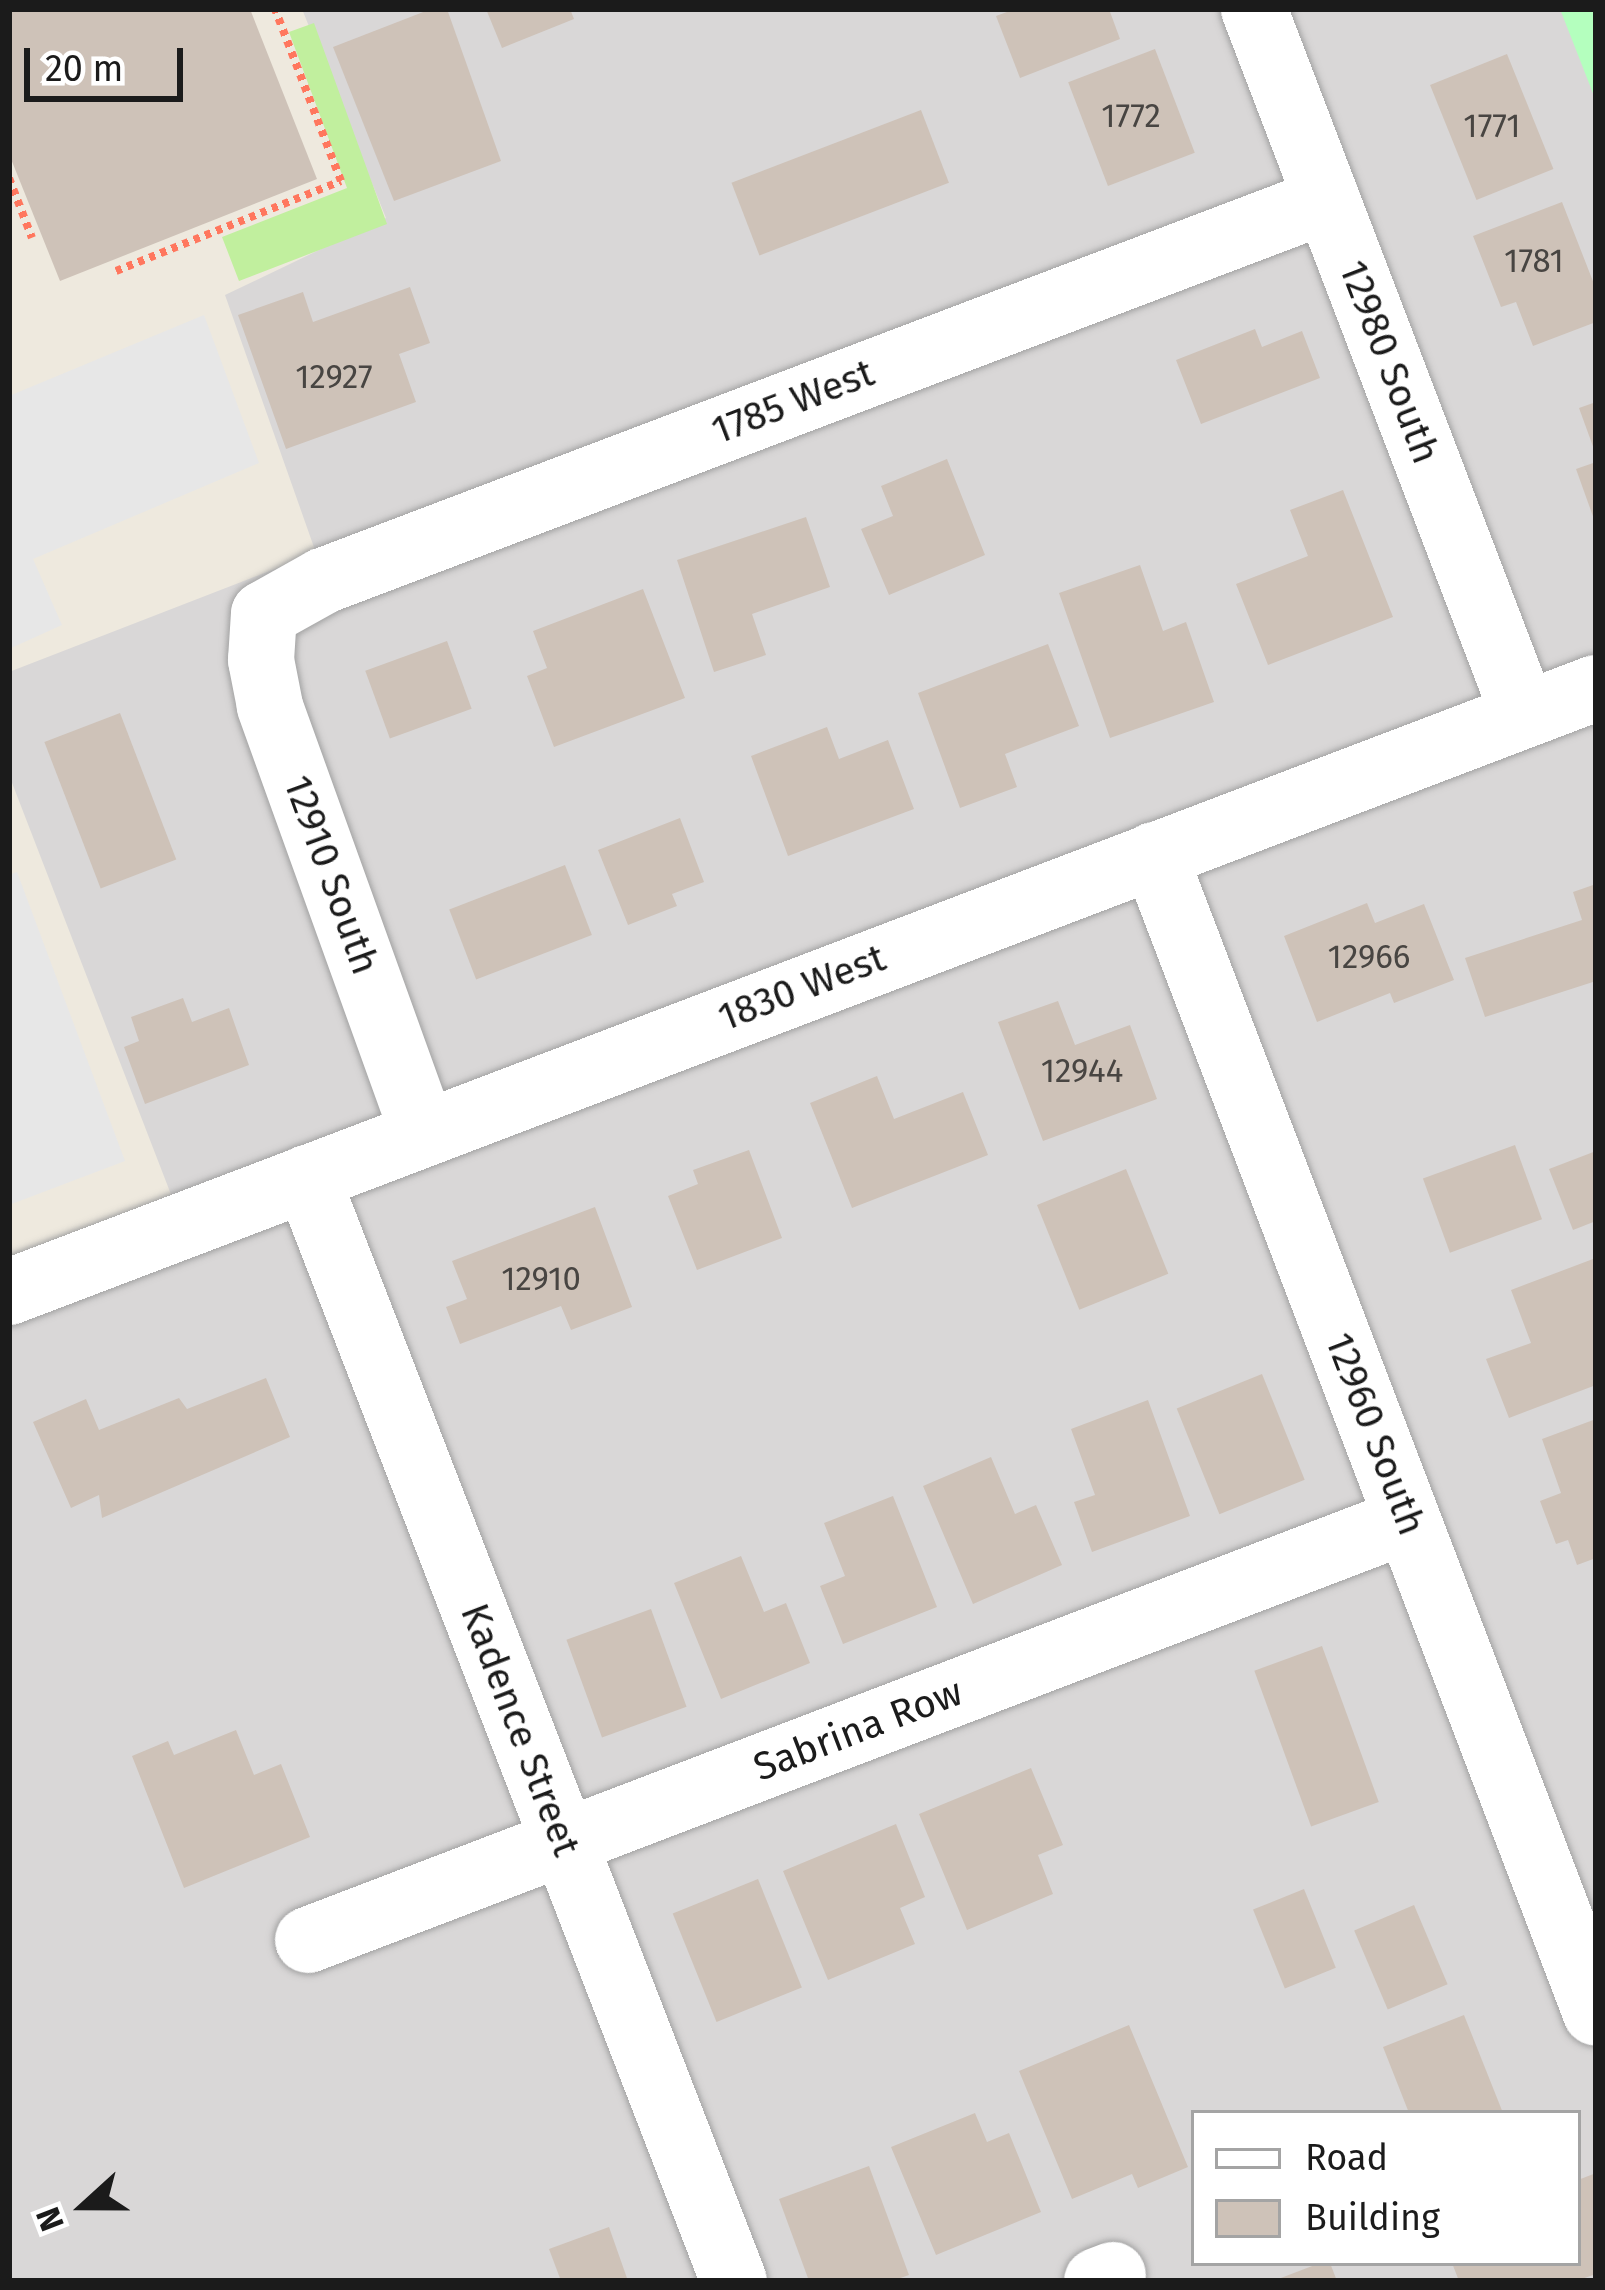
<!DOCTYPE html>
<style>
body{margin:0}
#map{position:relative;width:1605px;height:2290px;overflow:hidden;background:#eee9de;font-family:"Fira Sans",sans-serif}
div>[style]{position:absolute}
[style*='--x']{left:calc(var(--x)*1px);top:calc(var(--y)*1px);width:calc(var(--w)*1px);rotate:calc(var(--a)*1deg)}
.residential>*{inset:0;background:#d9d7d7}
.grass>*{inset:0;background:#c1ef9e}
.park>*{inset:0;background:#b4ffbe}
.parking>*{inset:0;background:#e7e7e7}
.building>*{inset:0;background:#cec2b8;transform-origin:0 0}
.path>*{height:8px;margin-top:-4px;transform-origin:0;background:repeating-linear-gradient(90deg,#ff775e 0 6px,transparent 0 12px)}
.roads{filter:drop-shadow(0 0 3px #a2a2a2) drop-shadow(0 0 3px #a2a2a2)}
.minor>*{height:66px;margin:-33px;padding:0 33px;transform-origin:33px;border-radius:33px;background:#fff}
span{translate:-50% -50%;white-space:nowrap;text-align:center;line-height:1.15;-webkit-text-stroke:12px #fff;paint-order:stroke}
.number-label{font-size:33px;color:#484542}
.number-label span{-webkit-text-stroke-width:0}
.street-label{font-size:39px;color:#1b1b1b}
.frame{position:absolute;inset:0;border:12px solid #1b1b1b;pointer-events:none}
.legend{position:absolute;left:1191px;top:2110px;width:390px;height:156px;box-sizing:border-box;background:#fff;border:3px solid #a4a4a4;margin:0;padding:15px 21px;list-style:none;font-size:36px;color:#1b1b1b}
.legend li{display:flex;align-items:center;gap:24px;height:60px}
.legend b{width:60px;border:3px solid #a4a4a4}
.north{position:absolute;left:24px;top:2146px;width:120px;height:120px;-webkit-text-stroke:9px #fff;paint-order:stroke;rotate:249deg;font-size:33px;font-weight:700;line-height:48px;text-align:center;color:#1b1b1b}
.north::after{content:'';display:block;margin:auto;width:42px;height:54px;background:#1b1b1b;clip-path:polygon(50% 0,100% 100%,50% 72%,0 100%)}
.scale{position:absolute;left:24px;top:48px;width:159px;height:54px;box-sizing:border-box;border:6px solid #1b1b1b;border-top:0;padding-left:15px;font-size:36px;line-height:42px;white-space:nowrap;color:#1b1b1b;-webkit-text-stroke:9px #fff;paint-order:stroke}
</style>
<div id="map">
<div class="residential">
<i style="clip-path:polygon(evenodd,302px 9px,1596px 9px,1596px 2281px,9px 2281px,9px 1326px,194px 1254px,9px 775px,9px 672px,316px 553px,225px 295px,386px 218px,302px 9px,1194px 2113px,1578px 2113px,1578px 2263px,1194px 2263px,1194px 2113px)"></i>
</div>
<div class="grass">
<i style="clip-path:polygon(314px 23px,387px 224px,239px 281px,222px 237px,347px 188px,289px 32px)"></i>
</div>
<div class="park">
<i style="clip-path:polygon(1560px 9px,1596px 9px,1596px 101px)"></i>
</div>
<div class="parking">
<i style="clip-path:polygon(204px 315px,259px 463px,33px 559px,62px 625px,9px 649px,9px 396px)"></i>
<i style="clip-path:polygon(17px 872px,125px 1161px,9px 1205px,9px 875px)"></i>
</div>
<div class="building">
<i style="clip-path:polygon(9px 9px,250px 9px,317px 179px,60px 281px,9px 154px)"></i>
<i style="clip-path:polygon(431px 9px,447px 9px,501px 161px,394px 201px,333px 47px)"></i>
<i style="clip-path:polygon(486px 9px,570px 9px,574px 19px,502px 48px)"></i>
<i style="clip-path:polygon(1015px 9px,1109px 9px,1120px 39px,1020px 78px,996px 16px)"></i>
<i style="left:1155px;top:49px;width:111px;height:93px;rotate:69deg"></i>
<i style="left:1507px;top:54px;width:124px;height:83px;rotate:68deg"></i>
<i style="left:921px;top:110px;width:78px;height:203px;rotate:69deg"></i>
<i style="clip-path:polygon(1562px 202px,1596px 289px,1596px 322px,1533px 346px,1516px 302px,1501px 307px,1473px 236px)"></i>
<i style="clip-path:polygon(410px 287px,430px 343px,399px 354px,416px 402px,286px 449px,238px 315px,303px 292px,313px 322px)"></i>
<i style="clip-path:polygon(1255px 329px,1262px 347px,1302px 331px,1320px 378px,1201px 424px,1176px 360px)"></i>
<i style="clip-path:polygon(1596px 402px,1596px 452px,1595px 452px,1579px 408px)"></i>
<i style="clip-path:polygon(947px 459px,985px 555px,889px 595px,861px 529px,893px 516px,881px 486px)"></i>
<i style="clip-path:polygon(1596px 462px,1596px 522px,1595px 522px,1576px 469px)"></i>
<i style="clip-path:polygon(1343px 490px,1393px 617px,1268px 665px,1236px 584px,1308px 556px,1290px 510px)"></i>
<i style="clip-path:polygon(806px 517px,830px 587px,752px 614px,766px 655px,714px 672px,677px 560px)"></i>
<i style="clip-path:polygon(1140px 565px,1163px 631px,1186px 622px,1214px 702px,1110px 738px,1059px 593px)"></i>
<i style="clip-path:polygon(643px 589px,685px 698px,554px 747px,527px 676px,547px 668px,533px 631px)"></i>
<i style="left:447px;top:641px;width:72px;height:87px;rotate:70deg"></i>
<i style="clip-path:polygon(1048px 644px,1079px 726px,1005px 754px,1017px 787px,960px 808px,918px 693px)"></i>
<i style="left:120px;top:713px;width:157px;height:81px;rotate:69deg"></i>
<i style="clip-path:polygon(827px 727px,839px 759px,888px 740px,914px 809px,788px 856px,751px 756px)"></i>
<i style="clip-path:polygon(680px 818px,704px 882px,672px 894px,677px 906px,628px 925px,598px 850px)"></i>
<i style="left:565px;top:865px;width:75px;height:124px;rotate:69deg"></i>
<i style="clip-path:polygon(1596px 884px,1596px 981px,1485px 1017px,1465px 958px,1582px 920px,1573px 892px)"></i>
<i style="clip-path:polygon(1367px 903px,1375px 923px,1424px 904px,1454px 980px,1394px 1003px,1390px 993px,1317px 1022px,1284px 936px)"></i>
<i style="clip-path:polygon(183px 998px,192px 1022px,229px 1008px,249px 1065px,145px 1104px,124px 1047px,139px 1041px,131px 1017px)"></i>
<i style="clip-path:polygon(1058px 1001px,1075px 1045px,1130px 1025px,1157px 1099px,1043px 1141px,998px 1022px)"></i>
<i style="clip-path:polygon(877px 1076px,894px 1119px,963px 1092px,988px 1155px,852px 1208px,810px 1103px)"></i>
<i style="left:1515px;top:1145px;width:79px;height:98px;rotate:70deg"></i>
<i style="clip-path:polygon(749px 1150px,782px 1238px,697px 1270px,668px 1196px,698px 1184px,693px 1170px)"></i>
<i style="clip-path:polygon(1596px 1151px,1596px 1221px,1573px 1230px,1549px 1169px)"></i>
<i style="left:1126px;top:1169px;width:113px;height:96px;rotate:68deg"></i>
<i style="clip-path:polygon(595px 1207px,632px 1307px,571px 1330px,561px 1306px,460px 1344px,446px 1307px,467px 1299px,452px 1261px)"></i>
<i style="clip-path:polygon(1593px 1259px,1596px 1385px,1509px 1418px,1486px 1359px,1531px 1343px,1511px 1290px)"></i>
<i style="left:1262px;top:1374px;width:114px;height:92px;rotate:68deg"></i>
<i style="clip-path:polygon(266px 1378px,290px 1437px,102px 1518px,99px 1495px,71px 1508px,33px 1422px,86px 1399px,99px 1430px,179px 1398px,187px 1409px)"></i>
<i style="clip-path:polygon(1148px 1400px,1190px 1516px,1092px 1552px,1074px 1502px,1095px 1495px,1071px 1429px)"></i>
<i style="clip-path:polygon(1596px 1419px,1596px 1558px,1577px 1565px,1568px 1540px,1556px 1544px,1540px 1501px,1561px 1493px,1542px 1439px)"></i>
<i style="clip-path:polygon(991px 1457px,1015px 1514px,1036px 1505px,1062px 1565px,973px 1604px,923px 1486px)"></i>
<i style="clip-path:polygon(893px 1496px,937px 1607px,843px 1644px,820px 1586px,845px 1576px,824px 1523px)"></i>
<i style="clip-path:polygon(741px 1556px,764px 1612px,786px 1603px,810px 1663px,721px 1699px,674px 1583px)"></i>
<i style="left:651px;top:1609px;width:104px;height:90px;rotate:70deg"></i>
<i style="left:1322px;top:1646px;width:166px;height:72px;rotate:70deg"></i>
<i style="clip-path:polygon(236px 1730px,254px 1775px,281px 1764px,310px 1837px,184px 1888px,132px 1756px,168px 1741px,174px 1755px)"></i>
<i style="clip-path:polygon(1031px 1768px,1063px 1845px,1038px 1855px,1053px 1894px,967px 1930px,919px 1814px)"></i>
<i style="clip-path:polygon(896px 1824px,925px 1897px,900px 1908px,915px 1944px,828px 1980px,783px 1871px)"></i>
<i style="left:758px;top:1879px;width:117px;height:92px;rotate:68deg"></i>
<i style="left:1304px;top:1889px;width:85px;height:55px;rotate:68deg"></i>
<i style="left:1414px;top:1905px;width:86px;height:65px;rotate:67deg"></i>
<i style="clip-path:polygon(1464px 2015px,1503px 2113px,1409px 2113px,1383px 2047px)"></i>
<i style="clip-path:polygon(1129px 2025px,1188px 2167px,1138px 2188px,1132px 2174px,1072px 2199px,1019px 2071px)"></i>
<i style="clip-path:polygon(975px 2113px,987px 2142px,1009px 2133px,1041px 2212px,936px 2255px,891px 2147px)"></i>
<i style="clip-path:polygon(869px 2166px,909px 2275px,892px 2281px,809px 2281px,779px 2199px)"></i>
<i style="clip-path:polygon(1596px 2173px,1596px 2274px,1576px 2281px,1459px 2281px,1452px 2263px,1578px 2263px,1578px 2180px)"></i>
<i style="clip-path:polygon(609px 2227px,628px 2281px,561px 2281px,549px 2249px)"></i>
<i style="clip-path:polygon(1320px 2263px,1330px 2263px,1337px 2281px,1273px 2281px)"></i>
</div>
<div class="path">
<i style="--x:9;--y:178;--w:64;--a:69"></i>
<i style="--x:116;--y:271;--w:242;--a:-21.8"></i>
<i style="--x:341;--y:181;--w:184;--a:-111"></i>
</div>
<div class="roads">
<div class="minor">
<i style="--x:1254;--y:9;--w:756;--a:69.07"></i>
<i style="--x:1154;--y:855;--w:1239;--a:69.11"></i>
<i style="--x:423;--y:1132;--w:453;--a:-109.8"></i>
<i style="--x:270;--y:706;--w:47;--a:-101.1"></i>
<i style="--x:261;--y:660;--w:46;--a:-86.3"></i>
<i style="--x:264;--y:614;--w:68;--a:-29.2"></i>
<i style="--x:323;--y:581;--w:1074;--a:-20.78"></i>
<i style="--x:307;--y:1178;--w:1183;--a:68.84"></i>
<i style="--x:9;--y:1292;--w:1698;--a:-20.84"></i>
<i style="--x:308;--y:1940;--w:1177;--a:-20.9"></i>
<i style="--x:1097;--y:2281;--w:17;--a:-21"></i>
</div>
</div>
<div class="number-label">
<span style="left:1131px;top:117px">1772</span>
<span style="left:1492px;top:127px">1771</span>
<span style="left:1534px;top:262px">1781</span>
<span style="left:334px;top:378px">12927</span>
<span style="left:1369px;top:958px">12966</span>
<span style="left:1082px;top:1072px">12944</span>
<span style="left:541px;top:1280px">12910</span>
</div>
<div class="street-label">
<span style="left:1389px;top:362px;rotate:69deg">12980 South</span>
<span style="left:793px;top:402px;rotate:-21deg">1785 West</span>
<span style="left:331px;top:875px;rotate:70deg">12910 South</span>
<span style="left:802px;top:988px;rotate:-21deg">1830 West</span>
<span style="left:1375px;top:1434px;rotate:69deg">12960 South</span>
<span style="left:520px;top:1730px;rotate:69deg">Kadence Street</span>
<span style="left:858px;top:1730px;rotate:-21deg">Sabrina Row</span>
</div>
<div class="frame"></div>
<ul class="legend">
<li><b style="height:15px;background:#fff"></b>Road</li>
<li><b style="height:33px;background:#cec2b8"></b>Building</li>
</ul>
<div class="north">N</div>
<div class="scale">20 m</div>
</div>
